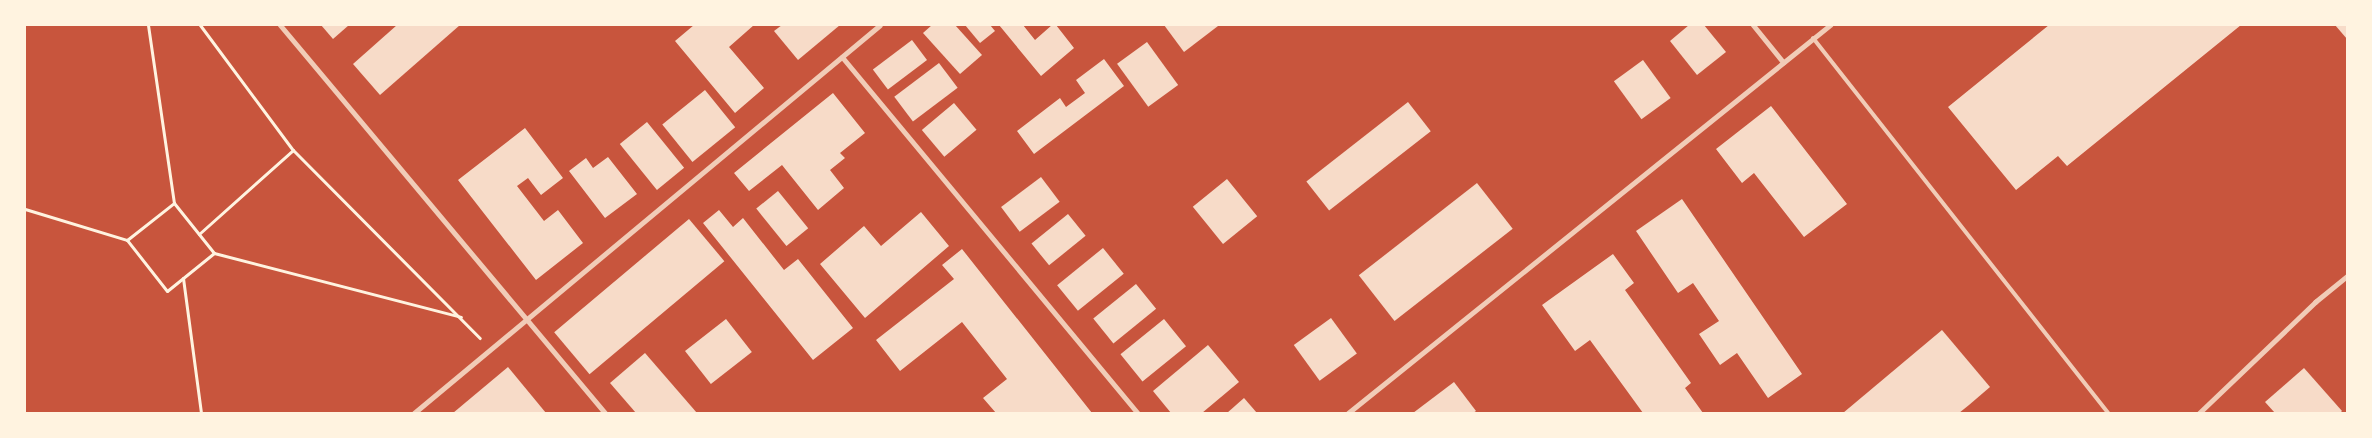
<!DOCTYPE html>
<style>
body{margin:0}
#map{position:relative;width:2372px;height:438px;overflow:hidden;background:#c8553d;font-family:"DM Sans",sans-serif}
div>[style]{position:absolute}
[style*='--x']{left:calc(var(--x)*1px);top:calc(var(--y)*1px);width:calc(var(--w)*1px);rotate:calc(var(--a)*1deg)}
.building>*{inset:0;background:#f7dbc8;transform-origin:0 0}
.path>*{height:3px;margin:-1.5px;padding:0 1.5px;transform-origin:1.5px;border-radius:1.5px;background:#fff3e0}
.service>*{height:4px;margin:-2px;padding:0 2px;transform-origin:2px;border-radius:2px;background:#f1ccb7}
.minor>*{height:5px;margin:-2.5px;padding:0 2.5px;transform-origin:2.5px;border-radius:2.5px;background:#f1ccb7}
span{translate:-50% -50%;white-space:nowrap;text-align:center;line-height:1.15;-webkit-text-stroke:4.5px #fff3e0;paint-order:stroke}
.frame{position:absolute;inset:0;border:26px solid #fff3e0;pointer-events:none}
</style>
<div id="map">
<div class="building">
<i style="clip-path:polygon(321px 25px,349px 25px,333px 39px)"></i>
<i style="clip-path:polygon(397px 25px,460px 25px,380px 95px,353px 64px)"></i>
<i style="clip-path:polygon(694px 25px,754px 25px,729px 47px,764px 88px,735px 113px,675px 41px)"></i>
<i style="clip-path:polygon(782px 25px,840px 25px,798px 60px,774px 31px)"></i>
<i style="clip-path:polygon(932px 25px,955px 25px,982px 55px,960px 74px,923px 33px)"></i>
<i style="clip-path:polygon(965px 25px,990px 25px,995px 31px,980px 43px)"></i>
<i style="clip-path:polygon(999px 25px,1023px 25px,1035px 40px,1052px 25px,1056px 25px,1074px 48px,1041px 76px)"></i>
<i style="clip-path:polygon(1164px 25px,1218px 25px,1218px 26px,1184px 52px)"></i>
<i style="clip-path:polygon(1689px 25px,1704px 25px,1726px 52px,1697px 75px,1670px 41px)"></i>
<i style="clip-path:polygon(2049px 25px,2241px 25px,2067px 166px,2058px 156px,2016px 190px,1948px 107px)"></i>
<i style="clip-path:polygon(2335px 25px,2347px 25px,2347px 39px)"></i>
<i style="left:912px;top:40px;width:25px;height:49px;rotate:53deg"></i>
<i style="left:1147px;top:42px;width:53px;height:37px;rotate:54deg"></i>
<i style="clip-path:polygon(1104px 59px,1124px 86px,1034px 154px,1017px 131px,1060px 98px,1066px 107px,1085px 93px,1076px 80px)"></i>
<i style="left:1643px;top:60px;width:47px;height:36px;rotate:54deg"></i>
<i style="left:939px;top:63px;width:31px;height:56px;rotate:53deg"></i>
<i style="left:705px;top:90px;width:48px;height:55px;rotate:51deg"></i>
<i style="clip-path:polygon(833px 93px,865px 133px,840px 153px,845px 158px,830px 170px,844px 188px,818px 210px,782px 165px,749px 191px,734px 173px)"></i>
<i style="left:1408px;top:102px;width:37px;height:129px;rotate:52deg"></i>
<i style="left:954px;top:103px;width:35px;height:42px;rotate:50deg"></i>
<i style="clip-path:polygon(1771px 106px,1847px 204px,1804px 237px,1754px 173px,1742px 183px,1716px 149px)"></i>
<i style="left:647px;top:122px;width:59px;height:35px;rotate:51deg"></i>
<i style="clip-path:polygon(525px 128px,563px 178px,541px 195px,528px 178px,517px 186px,544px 221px,558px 210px,583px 243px,536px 280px,458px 180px)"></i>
<i style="clip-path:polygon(608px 157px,637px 194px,605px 218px,569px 171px,586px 158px,593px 168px)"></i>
<i style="left:1041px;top:177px;width:31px;height:50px;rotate:53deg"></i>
<i style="left:1227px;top:179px;width:48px;height:44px;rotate:51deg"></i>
<i style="left:1477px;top:183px;width:58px;height:150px;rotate:52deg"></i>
<i style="left:778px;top:191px;width:48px;height:28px;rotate:51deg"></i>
<i style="clip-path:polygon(1682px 199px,1802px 374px,1768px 398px,1737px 353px,1720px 365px,1699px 334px,1719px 321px,1693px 283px,1678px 293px,1636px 231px)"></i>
<i style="clip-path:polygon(719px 210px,733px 227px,743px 218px,784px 270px,798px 259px,853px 328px,813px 360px,703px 223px)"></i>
<i style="clip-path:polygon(921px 212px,949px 246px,865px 318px,820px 264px,864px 226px,881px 246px)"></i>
<i style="left:1068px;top:214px;width:28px;height:47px;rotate:51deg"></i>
<i style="left:689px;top:219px;width:55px;height:176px;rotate:50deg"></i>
<i style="left:1103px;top:248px;width:33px;height:59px;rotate:51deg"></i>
<i style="clip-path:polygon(962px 249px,1092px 413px,996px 413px,983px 398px,1007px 379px,962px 322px,900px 371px,876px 340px,954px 279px,942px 265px)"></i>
<i style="clip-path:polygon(1613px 254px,1634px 283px,1625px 290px,1691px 383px,1685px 388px,1703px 413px,1643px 413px,1590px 340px,1575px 351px,1542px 305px)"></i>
<i style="left:1136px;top:284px;width:32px;height:55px;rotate:51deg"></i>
<i style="left:1331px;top:318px;width:44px;height:46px;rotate:54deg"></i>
<i style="left:726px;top:319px;width:42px;height:52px;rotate:52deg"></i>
<i style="left:1164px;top:319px;width:35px;height:56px;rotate:51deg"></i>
<i style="clip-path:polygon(1942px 330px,1990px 387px,1969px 405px,1959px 413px,1843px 413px)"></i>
<i style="clip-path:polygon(1208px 345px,1239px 382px,1202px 413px,1171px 413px,1153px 391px)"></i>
<i style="clip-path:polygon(645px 353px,697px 413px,636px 413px,610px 383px)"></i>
<i style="clip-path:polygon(508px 367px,546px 413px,453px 413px)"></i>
<i style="clip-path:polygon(2304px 368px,2342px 411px,2340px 413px,2275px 413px,2265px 402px)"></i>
<i style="clip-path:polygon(1454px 382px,1476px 411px,1473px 413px,1413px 413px)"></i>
<i style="clip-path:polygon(1244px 398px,1257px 413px,1227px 413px)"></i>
</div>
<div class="path">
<i style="--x:148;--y:25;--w:180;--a:81.7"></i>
<i style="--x:200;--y:25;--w:156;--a:53.4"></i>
<i style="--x:293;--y:150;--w:265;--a:45.2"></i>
<i style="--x:25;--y:209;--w:107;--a:16.9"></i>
<i style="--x:199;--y:234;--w:126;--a:-41.8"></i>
<i style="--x:214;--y:253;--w:60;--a:141"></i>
<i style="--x:167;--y:291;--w:65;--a:-128.1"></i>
<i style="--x:127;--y:240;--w:60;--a:-38.2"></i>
<i style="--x:174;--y:203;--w:64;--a:51.3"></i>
<i style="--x:214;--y:253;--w:255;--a:14.5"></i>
<i style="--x:183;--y:278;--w:136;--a:82.4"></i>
</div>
<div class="service">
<i style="--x:1813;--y:38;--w:477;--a:51.8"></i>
</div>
<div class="minor">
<i style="--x:280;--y:25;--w:506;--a:50.05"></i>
<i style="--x:1753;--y:25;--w:48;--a:51"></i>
<i style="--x:842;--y:57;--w:463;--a:50.3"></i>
<i style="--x:414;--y:413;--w:606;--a:-39.78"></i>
<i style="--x:1348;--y:413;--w:619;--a:-38.83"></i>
<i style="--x:2199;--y:413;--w:161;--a:-43.7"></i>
<i style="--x:2315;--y:302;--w:41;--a:-39.1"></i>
</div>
<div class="frame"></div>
</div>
